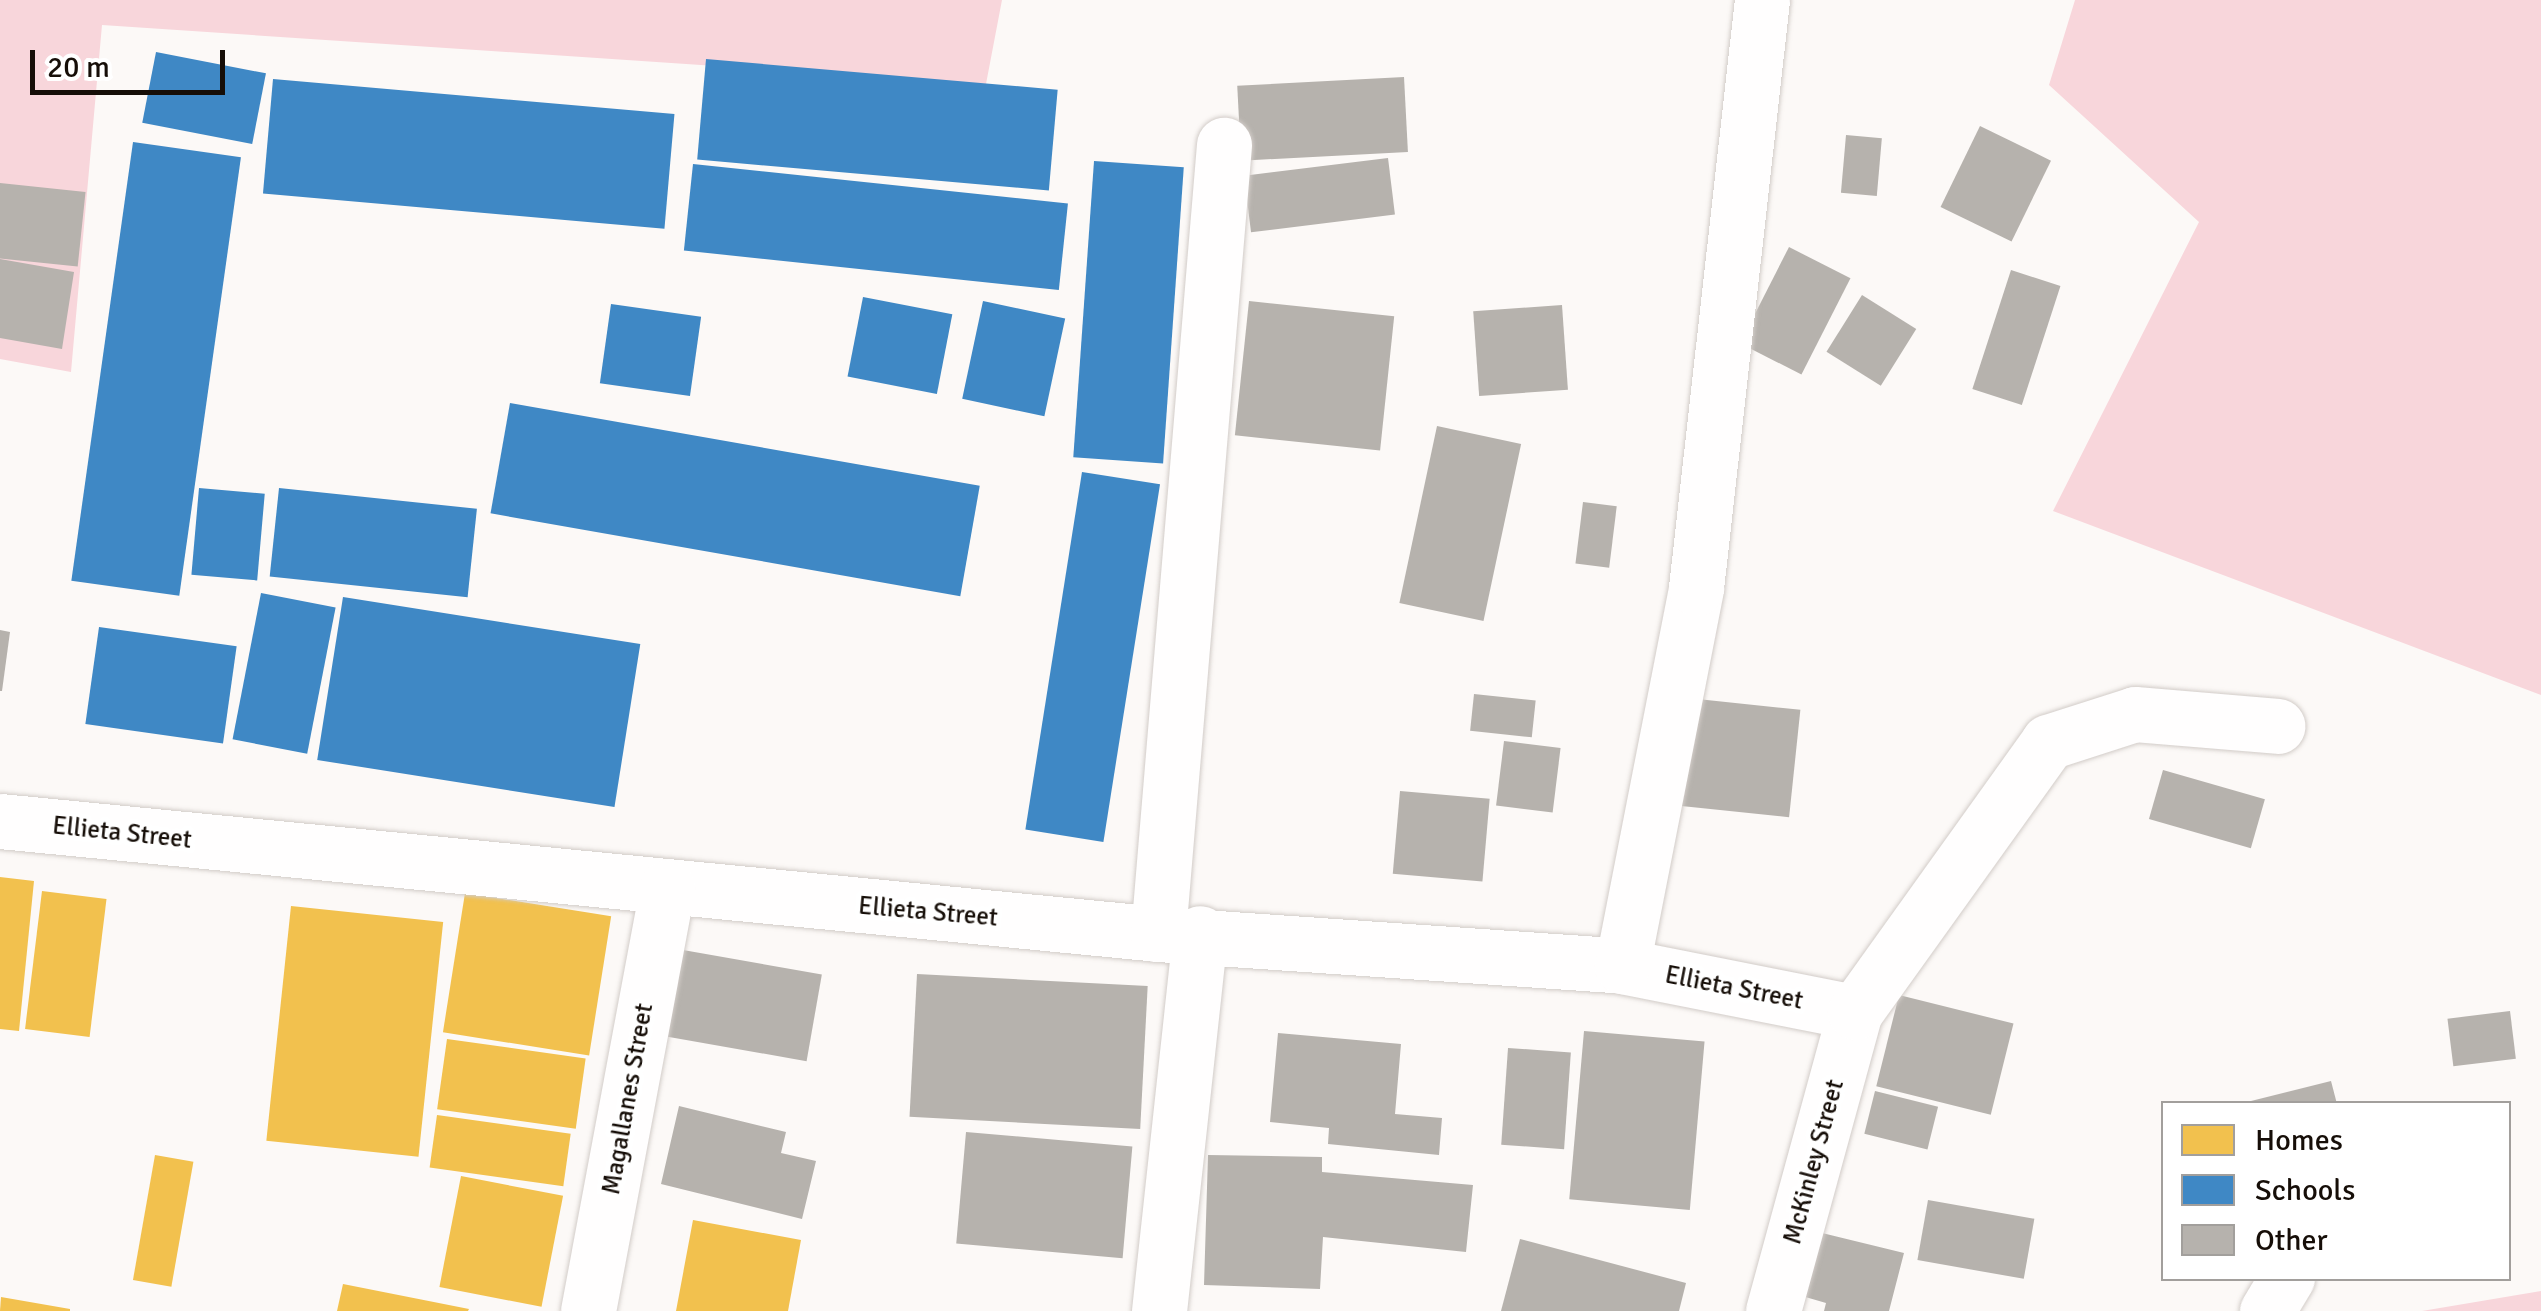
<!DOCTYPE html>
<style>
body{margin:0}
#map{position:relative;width:2541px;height:1311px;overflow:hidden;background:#fcf9f7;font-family:Signika,sans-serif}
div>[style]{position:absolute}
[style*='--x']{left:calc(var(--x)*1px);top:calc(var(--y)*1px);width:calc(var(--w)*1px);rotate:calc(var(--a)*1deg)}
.green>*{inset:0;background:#f8d6db}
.homes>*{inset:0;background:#f2c14e;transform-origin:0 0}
.schools>*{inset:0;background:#3f88c5;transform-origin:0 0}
.building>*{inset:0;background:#b6b2ad;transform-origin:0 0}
.roads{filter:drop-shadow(0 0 2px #d2ccc8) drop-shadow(0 0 2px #d2ccc8)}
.minor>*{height:55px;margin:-27.5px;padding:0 27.5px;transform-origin:27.5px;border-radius:27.5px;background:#fffefe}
span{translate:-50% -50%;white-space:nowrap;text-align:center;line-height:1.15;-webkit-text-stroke:10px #fff;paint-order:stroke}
.street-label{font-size:25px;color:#160e08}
.legend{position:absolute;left:2161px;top:1101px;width:350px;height:180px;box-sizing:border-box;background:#fff;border:2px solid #a29f9c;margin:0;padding:12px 18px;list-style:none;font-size:30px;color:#160e08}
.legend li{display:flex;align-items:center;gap:20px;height:50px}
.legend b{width:50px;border:2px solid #a29f9c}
.scale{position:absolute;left:30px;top:50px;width:195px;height:45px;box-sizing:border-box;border:5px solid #160e08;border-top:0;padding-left:12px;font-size:30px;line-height:35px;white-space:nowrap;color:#160e08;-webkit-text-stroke:8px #fff;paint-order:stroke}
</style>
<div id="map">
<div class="green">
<i style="clip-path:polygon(0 0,1002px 0,986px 84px,102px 25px,71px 372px,0 359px)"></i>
<i style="clip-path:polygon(2075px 0,2541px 0,2541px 695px,2053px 511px,2199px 222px,2049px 85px)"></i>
<i style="clip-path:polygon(2541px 1291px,2541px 1311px,2422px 1311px)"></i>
</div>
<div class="homes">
<i style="clip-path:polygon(0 877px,34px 881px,19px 1031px,0 1029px)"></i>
<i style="left:42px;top:891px;width:65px;height:139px;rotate:7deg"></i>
<i style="left:465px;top:893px;width:148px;height:141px;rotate:9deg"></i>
<i style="left:291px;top:906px;width:153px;height:236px;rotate:6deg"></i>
<i style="left:447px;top:1039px;width:140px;height:71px;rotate:8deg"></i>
<i style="left:437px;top:1115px;width:135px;height:53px;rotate:8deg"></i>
<i style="left:155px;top:1155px;width:39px;height:127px;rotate:10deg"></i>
<i style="left:461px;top:1176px;width:104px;height:113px;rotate:11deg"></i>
<i style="clip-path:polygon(693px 1220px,801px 1240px,788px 1311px,676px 1311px)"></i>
<i style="clip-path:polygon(343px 1284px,469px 1309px,468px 1311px,337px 1311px)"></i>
<i style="clip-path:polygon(1px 1297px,70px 1309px,70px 1311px,0 1311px)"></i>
</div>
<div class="schools">
<i style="left:156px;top:52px;width:112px;height:72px;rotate:11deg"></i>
<i style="left:706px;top:59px;width:353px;height:101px;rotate:5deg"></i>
<i style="left:273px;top:79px;width:403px;height:115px;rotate:5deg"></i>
<i style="left:133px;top:142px;width:109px;height:443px;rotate:8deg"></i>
<i style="left:1094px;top:161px;width:90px;height:297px;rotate:4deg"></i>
<i style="left:693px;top:164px;width:377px;height:87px;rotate:6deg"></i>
<i style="left:863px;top:297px;width:91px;height:81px;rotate:11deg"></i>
<i style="left:983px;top:301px;width:84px;height:100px;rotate:12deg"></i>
<i style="left:611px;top:304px;width:91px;height:80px;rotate:8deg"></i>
<i style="left:510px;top:403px;width:477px;height:112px;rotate:10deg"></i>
<i style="left:1082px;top:472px;width:79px;height:362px;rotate:9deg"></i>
<i style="left:199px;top:488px;width:66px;height:87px;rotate:5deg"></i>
<i style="left:279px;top:488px;width:199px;height:89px;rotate:6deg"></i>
<i style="left:261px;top:593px;width:76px;height:149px;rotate:11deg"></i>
<i style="left:343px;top:597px;width:301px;height:165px;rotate:9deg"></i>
<i style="left:99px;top:627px;width:139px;height:98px;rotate:8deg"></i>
</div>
<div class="building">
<i style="left:1404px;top:77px;width:75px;height:167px;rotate:87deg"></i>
<i style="left:1980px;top:126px;width:79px;height:90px;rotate:26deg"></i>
<i style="left:1846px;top:135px;width:36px;height:58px;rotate:5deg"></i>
<i style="left:1388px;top:158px;width:57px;height:145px;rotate:83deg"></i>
<i style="left:0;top:183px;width:86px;height:75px;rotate:6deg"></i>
<i style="left:1789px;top:247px;width:69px;height:108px;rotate:27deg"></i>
<i style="clip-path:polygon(0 259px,74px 272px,62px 349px,0 338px)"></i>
<i style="left:2011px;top:270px;width:52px;height:125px;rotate:18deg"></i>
<i style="left:1862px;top:295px;width:64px;height:67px;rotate:32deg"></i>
<i style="left:1249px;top:301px;width:146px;height:135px;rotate:6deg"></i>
<i style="left:1562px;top:305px;width:85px;height:89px;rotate:86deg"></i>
<i style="left:1437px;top:426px;width:86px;height:181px;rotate:12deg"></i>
<i style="left:1583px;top:502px;width:34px;height:62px;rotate:7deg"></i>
<i style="clip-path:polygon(0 630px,10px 632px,2px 691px,0 691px)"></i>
<i style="left:1474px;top:694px;width:62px;height:37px;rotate:6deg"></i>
<i style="left:1688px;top:698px;width:113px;height:108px;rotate:6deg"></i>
<i style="left:1504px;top:741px;width:57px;height:65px;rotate:7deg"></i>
<i style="left:2163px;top:770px;width:106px;height:51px;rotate:16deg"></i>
<i style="left:1400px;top:791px;width:90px;height:83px;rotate:5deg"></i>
<i style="left:683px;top:950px;width:141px;height:88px;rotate:10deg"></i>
<i style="left:917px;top:974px;width:231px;height:143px;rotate:3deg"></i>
<i style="left:1899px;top:995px;width:118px;height:94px;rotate:14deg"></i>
<i style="left:2510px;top:1011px;width:48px;height:63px;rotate:83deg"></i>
<i style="left:1584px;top:1031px;width:121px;height:169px;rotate:5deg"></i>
<i style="clip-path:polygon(1278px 1033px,1401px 1044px,1395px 1114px,1442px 1118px,1439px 1155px,1328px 1144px,1329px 1128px,1270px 1122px)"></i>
<i style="left:1508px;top:1048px;width:63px;height:97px;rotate:4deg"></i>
<i style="clip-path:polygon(2331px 1081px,2337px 1104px,2247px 1104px,2247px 1102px)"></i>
<i style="left:1875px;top:1091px;width:65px;height:44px;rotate:14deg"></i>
<i style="clip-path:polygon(679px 1106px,786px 1132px,781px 1153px,816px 1161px,802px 1219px,661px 1184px)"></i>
<i style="left:966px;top:1132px;width:167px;height:112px;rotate:5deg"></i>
<i style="clip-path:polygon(1208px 1155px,1322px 1157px,1322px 1172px,1473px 1185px,1466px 1252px,1323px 1237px,1320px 1289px,1204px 1285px)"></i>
<i style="left:1928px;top:1200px;width:108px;height:61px;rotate:10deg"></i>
<i style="clip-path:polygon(1818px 1232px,1904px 1253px,1889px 1311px,1824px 1311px,1826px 1303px,1802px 1296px)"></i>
<i style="clip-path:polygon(1520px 1239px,1686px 1283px,1679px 1311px,1501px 1311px)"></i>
</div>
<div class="roads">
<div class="minor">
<i style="--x:0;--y:821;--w:1164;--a:5.57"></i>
<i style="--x:1158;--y:934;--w:465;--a:3.9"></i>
<i style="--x:1622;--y:966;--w:237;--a:11.2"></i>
<i style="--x:1158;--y:934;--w:792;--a:-85.22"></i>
<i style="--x:1622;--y:966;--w:385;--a:-78.9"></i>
<i style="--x:1696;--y:588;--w:592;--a:-83.6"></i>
<i style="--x:588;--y:1311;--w:431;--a:-79.4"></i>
<i style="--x:1159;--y:1311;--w:380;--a:-83.8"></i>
<i style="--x:1773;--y:1311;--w:310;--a:-74.7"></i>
<i style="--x:1855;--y:1012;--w:332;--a:-54.4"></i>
<i style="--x:2048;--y:742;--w:91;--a:-17.8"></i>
<i style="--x:2135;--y:714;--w:143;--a:4.8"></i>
<i style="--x:2267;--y:1311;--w:39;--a:-59"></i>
</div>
</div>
<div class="street-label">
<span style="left:122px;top:833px;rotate:6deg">Ellieta Street</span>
<span style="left:928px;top:912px;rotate:5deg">Ellieta Street</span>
<span style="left:1734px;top:988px;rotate:11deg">Ellieta Street</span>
<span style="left:628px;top:1099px;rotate:-80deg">Magallanes Street</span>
<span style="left:1814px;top:1162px;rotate:-75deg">McKinley Street</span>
</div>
<ul class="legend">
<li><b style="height:28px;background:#f2c14e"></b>Homes</li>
<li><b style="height:28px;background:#3f88c5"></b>Schools</li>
<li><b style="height:28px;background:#b6b2ad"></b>Other</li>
</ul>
<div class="scale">20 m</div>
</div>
